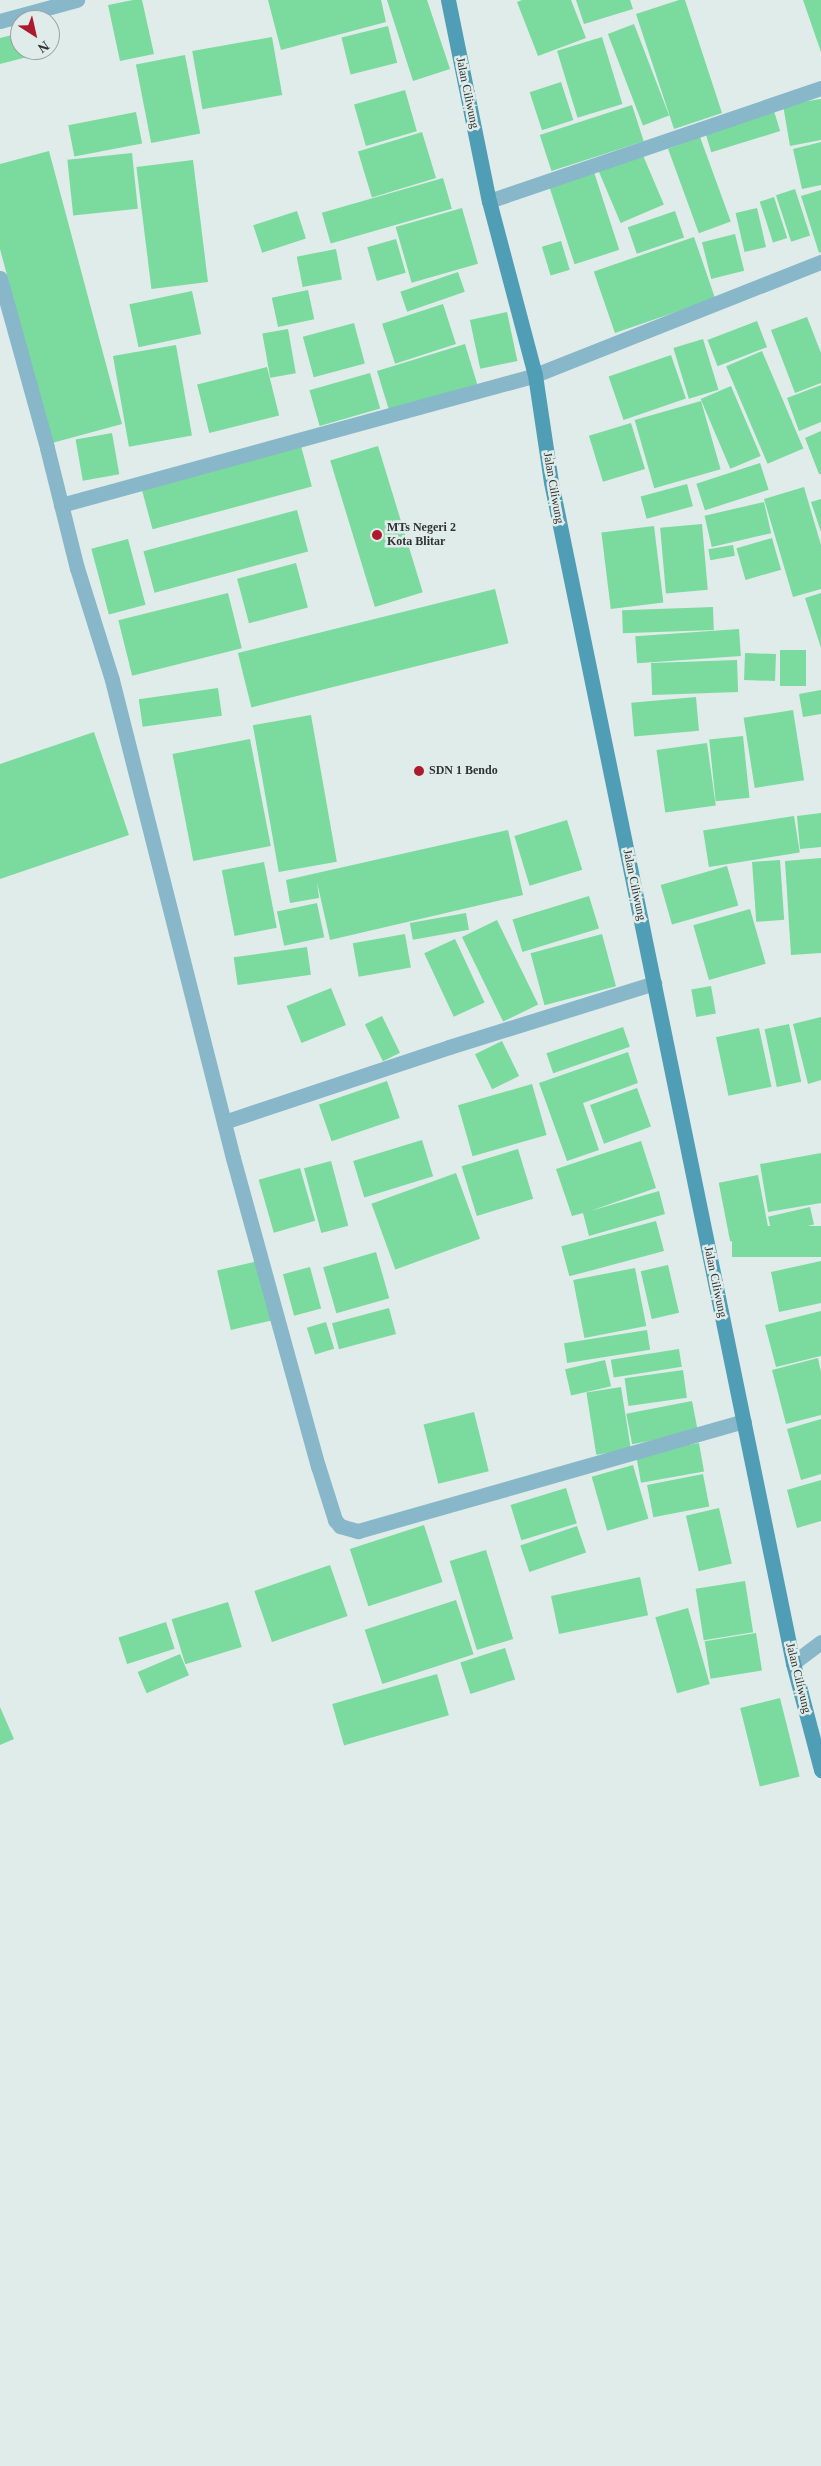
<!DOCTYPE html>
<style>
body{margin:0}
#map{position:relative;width:821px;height:2466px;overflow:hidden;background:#e0ecea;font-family:"Times New Roman",serif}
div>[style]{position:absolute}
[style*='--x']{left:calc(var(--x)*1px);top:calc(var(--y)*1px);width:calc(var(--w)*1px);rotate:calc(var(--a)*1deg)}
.building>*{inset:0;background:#7bda9d;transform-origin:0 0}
.minor>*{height:15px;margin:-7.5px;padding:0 7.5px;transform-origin:7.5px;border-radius:7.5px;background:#87b7c8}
.secondary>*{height:15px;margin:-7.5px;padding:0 7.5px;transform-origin:7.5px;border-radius:7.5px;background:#4f9eb6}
.dots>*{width:14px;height:14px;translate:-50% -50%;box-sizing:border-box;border:2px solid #e0ecea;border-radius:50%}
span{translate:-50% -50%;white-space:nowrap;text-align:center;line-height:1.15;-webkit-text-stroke:5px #e0ecea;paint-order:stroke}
.street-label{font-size:12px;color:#2f3433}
.poi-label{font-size:12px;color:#2f3433;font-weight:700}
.left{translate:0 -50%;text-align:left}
.north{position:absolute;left:10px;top:10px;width:50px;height:50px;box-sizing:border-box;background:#e0ecea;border:1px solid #99a2a1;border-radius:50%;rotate:145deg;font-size:14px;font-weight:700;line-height:20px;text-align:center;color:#2f3433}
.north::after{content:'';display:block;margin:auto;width:18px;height:22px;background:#ae1a2d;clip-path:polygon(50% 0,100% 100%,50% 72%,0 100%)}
</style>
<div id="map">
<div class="building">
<i style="clip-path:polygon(133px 0,142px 0,154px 54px,120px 61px,108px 5px)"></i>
<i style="clip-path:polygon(268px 0,381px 0,386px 22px,281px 50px)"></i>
<i style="clip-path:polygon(387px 0,427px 0,450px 69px,413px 81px)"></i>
<i style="clip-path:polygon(522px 0,571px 0,586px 38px,538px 56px,517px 2px)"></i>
<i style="clip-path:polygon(576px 0,630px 0,633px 9px,584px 24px)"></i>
<i style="clip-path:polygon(679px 0,685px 0,722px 113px,674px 129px,636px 14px)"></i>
<i style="clip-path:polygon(803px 0,821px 0,821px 52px)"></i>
<i style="left:634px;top:24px;width:98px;height:28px;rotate:69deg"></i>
<i style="left:388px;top:26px;width:38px;height:48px;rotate:76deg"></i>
<i style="clip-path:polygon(20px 33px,20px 50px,33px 50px,35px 55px,0 64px,0 38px)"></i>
<i style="left:272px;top:37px;width:59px;height:81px;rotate:80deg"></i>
<i style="left:602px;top:37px;width:70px;height:47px;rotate:73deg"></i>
<i style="left:185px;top:55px;width:80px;height:50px;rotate:79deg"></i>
<i style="left:561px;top:82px;width:40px;height:33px;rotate:72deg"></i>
<i style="left:405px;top:90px;width:43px;height:53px;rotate:74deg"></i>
<i style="clip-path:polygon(821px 99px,821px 140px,790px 146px,783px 105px)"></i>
<i style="left:632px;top:105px;width:38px;height:97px;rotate:72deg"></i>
<i style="left:774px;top:111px;width:21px;height:72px;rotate:73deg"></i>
<i style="left:136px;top:112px;width:32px;height:69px;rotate:79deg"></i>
<i style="left:422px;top:132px;width:48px;height:67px;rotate:73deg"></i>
<i style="left:700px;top:137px;width:90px;height:34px;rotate:70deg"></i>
<i style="clip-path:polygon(821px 142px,821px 185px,802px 189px,793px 149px)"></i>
<i style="clip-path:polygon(49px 151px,122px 424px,52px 443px,0 249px,0 164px)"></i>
<i style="left:132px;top:153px;width:56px;height:65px;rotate:84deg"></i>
<i style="left:642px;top:153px;width:56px;height:47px;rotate:67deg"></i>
<i style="left:193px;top:160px;width:123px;height:57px;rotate:83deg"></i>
<i style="left:593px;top:169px;width:85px;height:47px;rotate:72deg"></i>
<i style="left:443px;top:178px;width:32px;height:126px;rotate:74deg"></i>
<i style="left:795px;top:189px;width:49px;height:20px;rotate:72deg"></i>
<i style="clip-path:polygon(821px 190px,821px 252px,819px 253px,801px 196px)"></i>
<i style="left:774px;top:197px;width:43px;height:15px;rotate:72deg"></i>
<i style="left:462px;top:208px;width:58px;height:69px;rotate:74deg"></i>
<i style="left:757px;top:208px;width:40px;height:22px;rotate:77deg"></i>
<i style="left:297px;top:211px;width:29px;height:46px;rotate:72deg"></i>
<i style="left:675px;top:211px;width:28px;height:50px;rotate:71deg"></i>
<i style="left:735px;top:234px;width:38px;height:34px;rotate:76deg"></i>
<i style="left:694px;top:237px;width:65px;height:106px;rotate:71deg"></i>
<i style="left:396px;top:239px;width:35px;height:30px;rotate:74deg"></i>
<i style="left:561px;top:241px;width:30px;height:20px;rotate:73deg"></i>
<i style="left:336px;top:249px;width:31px;height:40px;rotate:79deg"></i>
<i style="left:458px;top:272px;width:21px;height:61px;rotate:71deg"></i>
<i style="left:308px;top:290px;width:30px;height:37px;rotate:78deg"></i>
<i style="left:192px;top:291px;width:44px;height:64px;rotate:78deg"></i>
<i style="left:443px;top:304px;width:42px;height:64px;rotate:72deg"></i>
<i style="left:507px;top:312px;width:50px;height:38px;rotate:78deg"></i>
<i style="clip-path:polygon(807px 317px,821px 353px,821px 383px,795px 393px,771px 330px)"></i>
<i style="left:757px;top:321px;width:28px;height:53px;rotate:69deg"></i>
<i style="left:354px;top:323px;width:42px;height:53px;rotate:75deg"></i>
<i style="left:288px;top:329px;width:45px;height:26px;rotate:80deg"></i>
<i style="left:703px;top:339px;width:53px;height:31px;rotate:73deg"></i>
<i style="left:465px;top:344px;width:42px;height:92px;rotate:73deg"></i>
<i style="left:176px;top:345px;width:92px;height:64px;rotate:80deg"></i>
<i style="left:762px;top:351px;width:106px;height:39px;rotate:67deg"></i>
<i style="left:671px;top:355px;width:46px;height:66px;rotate:71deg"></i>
<i style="left:267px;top:367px;width:50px;height:72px;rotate:76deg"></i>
<i style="left:370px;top:373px;width:37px;height:63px;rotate:74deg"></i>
<i style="clip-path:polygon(821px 385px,821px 422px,799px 431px,787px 398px)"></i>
<i style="left:731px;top:386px;width:76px;height:33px;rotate:67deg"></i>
<i style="left:701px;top:401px;width:71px;height:69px;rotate:74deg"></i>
<i style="left:631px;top:423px;width:48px;height:44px;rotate:73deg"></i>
<i style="clip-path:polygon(821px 431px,821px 474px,819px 474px,805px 438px)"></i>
<i style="left:112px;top:433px;width:42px;height:37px;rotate:80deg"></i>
<i style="left:301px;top:446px;width:42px;height:165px;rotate:75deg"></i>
<i style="left:378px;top:446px;width:153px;height:50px;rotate:73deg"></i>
<i style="left:760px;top:463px;width:28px;height:67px;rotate:72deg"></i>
<i style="left:687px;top:484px;width:23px;height:48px;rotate:75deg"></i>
<i style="clip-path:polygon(804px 487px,821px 545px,821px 589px,793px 597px,764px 499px)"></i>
<i style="clip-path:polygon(821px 499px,821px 532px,811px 502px)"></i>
<i style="left:764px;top:502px;width:32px;height:61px;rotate:77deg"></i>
<i style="left:297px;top:510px;width:43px;height:159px;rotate:75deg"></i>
<i style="left:702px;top:524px;width:66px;height:42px;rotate:85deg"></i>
<i style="left:654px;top:526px;width:77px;height:53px;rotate:83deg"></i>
<i style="left:772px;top:538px;width:33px;height:37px;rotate:74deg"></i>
<i style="left:128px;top:539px;width:68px;height:38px;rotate:75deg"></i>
<i style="left:733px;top:545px;width:11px;height:25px;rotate:80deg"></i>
<i style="left:296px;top:563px;width:46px;height:61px;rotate:75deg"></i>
<i style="left:495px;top:589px;width:56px;height:265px;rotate:76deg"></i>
<i style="left:228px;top:593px;width:57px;height:113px;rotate:76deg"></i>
<i style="clip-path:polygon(821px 593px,821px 648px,805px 598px)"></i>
<i style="left:713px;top:607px;width:23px;height:91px;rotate:88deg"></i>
<i style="left:739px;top:629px;width:27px;height:104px;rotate:86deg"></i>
<i style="left:780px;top:650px;width:26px;height:36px"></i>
<i style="left:745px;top:653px;width:31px;height:27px;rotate:2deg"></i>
<i style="left:737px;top:660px;width:32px;height:86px;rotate:88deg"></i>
<i style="left:218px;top:688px;width:28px;height:80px;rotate:82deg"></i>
<i style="clip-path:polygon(821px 690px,821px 714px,803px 717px,799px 694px)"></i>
<i style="left:696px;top:697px;width:34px;height:65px;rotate:85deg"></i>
<i style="left:793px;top:710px;width:71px;height:50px;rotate:81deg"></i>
<i style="left:311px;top:715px;width:149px;height:59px;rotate:80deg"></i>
<i style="clip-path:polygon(94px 732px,129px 835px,0 879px,0 764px)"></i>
<i style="left:743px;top:736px;width:62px;height:34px;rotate:84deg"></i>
<i style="left:250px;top:739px;width:109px;height:79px;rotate:79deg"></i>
<i style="left:707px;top:743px;width:63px;height:51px;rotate:82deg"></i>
<i style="clip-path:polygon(821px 813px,821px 847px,800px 849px,797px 816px)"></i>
<i style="left:794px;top:816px;width:37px;height:92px;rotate:81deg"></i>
<i style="left:567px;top:820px;width:52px;height:55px;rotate:73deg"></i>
<i style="clip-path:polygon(508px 830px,523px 895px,330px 940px,317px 882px,319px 898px,290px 903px,286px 880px)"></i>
<i style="clip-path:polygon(821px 858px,821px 953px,791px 955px,785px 861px)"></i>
<i style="left:780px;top:860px;width:60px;height:28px;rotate:86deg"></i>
<i style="left:264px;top:862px;width:67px;height:43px;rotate:79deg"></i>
<i style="left:727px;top:866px;width:41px;height:69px;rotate:74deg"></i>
<i style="left:589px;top:896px;width:34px;height:80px;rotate:73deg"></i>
<i style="left:317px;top:903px;width:35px;height:41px;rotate:78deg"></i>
<i style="left:750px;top:909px;width:57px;height:59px;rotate:74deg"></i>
<i style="left:466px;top:913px;width:17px;height:57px;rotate:80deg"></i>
<i style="left:497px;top:920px;width:94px;height:39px;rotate:64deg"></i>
<i style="left:405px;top:934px;width:34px;height:53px;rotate:80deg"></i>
<i style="left:602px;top:934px;width:54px;height:74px;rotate:75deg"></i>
<i style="left:455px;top:939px;width:70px;height:34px;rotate:65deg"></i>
<i style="left:307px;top:947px;width:28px;height:74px;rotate:82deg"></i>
<i style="left:711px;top:986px;width:28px;height:20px;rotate:80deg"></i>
<i style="left:331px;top:988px;width:40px;height:48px;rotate:68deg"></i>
<i style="left:382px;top:1016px;width:41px;height:19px;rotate:64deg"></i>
<i style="clip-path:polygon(821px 1017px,821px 1080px,808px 1084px,793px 1024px)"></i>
<i style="left:789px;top:1024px;width:59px;height:25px;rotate:78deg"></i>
<i style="left:623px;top:1027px;width:21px;height:81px;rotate:71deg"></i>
<i style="left:759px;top:1028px;width:60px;height:44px;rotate:78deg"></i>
<i style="left:502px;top:1041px;width:39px;height:30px;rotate:64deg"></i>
<i style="clip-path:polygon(628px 1052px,638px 1083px,583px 1103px,599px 1150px,567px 1161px,539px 1083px)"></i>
<i style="left:387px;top:1081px;width:39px;height:72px;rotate:71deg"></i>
<i style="left:532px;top:1084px;width:53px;height:77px;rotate:74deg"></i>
<i style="left:637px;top:1088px;width:41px;height:50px;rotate:70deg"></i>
<i style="left:422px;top:1140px;width:38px;height:72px;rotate:73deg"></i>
<i style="clip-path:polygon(641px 1141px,656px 1188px,590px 1211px,659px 1191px,665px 1214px,589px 1236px,583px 1213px,572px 1216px,556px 1169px)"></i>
<i style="left:518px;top:1149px;width:52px;height:59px;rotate:73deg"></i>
<i style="clip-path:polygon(821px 1153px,821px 1203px,768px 1212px,760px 1164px)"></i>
<i style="left:331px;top:1161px;width:67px;height:28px;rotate:75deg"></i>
<i style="left:300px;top:1168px;width:55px;height:43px;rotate:74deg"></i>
<i style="left:456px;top:1173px;width:70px;height:90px;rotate:70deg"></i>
<i style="left:758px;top:1175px;width:60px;height:40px;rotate:79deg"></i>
<i style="left:810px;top:1207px;width:18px;height:43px;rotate:77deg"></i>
<i style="left:656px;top:1221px;width:31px;height:98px;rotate:75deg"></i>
<i style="left:821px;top:1226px;width:31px;height:89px;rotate:90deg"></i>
<i style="left:376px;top:1252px;width:48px;height:55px;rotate:74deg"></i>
<i style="left:258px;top:1261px;width:61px;height:42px;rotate:77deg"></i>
<i style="clip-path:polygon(821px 1261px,821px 1303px,779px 1312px,771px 1272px)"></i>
<i style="left:668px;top:1265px;width:49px;height:28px;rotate:77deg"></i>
<i style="left:310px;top:1267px;width:43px;height:28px;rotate:75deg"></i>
<i style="left:635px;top:1268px;width:59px;height:63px;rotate:79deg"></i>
<i style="left:389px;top:1308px;width:27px;height:59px;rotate:75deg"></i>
<i style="clip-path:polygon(821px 1311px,821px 1356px,776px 1367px,765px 1325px)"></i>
<i style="left:326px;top:1322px;width:28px;height:20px;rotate:73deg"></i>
<i style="left:647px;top:1330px;width:20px;height:84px;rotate:81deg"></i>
<i style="left:679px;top:1349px;width:18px;height:69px;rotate:81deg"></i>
<i style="clip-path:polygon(818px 1358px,821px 1372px,821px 1415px,786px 1424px,772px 1370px)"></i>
<i style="left:605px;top:1360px;width:27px;height:41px;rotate:77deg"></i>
<i style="left:683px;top:1370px;width:28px;height:59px;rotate:82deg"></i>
<i style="left:621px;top:1387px;width:63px;height:35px;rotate:81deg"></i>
<i style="left:692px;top:1401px;width:31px;height:67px;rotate:79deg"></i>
<i style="left:474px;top:1412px;width:61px;height:52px;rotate:76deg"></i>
<i style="clip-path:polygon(821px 1419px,821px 1474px,801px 1480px,787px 1429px)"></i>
<i style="left:699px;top:1443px;width:29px;height:64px;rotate:80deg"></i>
<i style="left:633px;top:1465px;width:56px;height:43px;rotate:74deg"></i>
<i style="left:703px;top:1474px;width:33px;height:57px;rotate:79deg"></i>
<i style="clip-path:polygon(821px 1480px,821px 1521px,797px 1528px,787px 1490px)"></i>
<i style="left:566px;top:1488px;width:37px;height:58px;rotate:73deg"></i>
<i style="left:719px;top:1508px;width:57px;height:34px;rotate:77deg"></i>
<i style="left:424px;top:1525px;width:60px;height:78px;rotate:72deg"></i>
<i style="left:577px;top:1526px;width:28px;height:60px;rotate:71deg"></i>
<i style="left:486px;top:1550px;width:93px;height:38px;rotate:73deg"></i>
<i style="left:330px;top:1565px;width:54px;height:80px;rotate:71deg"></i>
<i style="left:640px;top:1577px;width:39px;height:91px;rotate:78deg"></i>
<i style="left:745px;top:1581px;width:52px;height:50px;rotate:81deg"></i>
<i style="left:456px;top:1600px;width:57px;height:96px;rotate:72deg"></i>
<i style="left:228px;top:1602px;width:47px;height:59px;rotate:73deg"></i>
<i style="left:688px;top:1608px;width:79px;height:34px;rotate:74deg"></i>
<i style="left:166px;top:1622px;width:28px;height:50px;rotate:72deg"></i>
<i style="left:756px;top:1633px;width:38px;height:52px;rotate:81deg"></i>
<i style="left:505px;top:1648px;width:33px;height:47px;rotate:72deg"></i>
<i style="left:180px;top:1654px;width:23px;height:46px;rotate:67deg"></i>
<i style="left:437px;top:1674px;width:43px;height:109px;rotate:74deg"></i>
<i style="left:780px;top:1698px;width:81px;height:41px;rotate:76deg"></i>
<i style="clip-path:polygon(0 1707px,14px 1739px,0 1745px)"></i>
</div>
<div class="minor">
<i style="--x:0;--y:21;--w:80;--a:-15.3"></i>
<i style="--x:489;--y:201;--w:351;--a:-18.8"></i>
<i style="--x:0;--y:278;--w:176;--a:74.5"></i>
<i style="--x:47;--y:448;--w:124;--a:76"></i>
<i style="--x:77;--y:568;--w:117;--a:72.6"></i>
<i style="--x:112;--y:680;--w:493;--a:75.8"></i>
<i style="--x:233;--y:1158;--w:320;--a:74.6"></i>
<i style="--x:318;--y:1466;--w:57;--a:72.5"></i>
<i style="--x:335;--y:1520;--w:8;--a:50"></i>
<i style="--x:340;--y:1526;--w:19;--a:16"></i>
<i style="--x:358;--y:1531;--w:401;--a:-15.9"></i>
<i style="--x:61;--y:505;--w:492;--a:-15.3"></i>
<i style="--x:535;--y:375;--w:308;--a:-21.6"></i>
<i style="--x:224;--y:1122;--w:237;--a:-18.4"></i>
<i style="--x:449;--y:1047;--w:215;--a:-17.3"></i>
<i style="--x:793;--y:1663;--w:35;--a:-37"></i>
</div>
<div class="secondary">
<i style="--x:448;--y:0;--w:205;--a:78.5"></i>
<i style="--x:489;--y:201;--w:180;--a:75.2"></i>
<i style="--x:535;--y:375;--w:108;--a:81.5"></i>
<i style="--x:551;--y:482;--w:1206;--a:78.42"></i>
<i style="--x:793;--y:1663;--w:111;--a:75.3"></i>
</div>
<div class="dots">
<i style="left:377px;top:535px;background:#ae1a2d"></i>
<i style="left:419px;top:771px;background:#ae1a2d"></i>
</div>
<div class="street-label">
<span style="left:467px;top:93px;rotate:78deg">Jalan Ciliwung</span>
<span style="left:553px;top:488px;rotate:80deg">Jalan Ciliwung</span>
<span style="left:634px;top:885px;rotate:78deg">Jalan Ciliwung</span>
<span style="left:715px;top:1282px;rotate:78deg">Jalan Ciliwung</span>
<span style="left:798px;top:1678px;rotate:76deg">Jalan Ciliwung</span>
</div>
<div class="poi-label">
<span class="left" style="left:387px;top:535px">MTs Negeri 2<br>Kota Blitar</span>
<span class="left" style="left:429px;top:771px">SDN 1 Bendo</span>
</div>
<div class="north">N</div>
</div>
